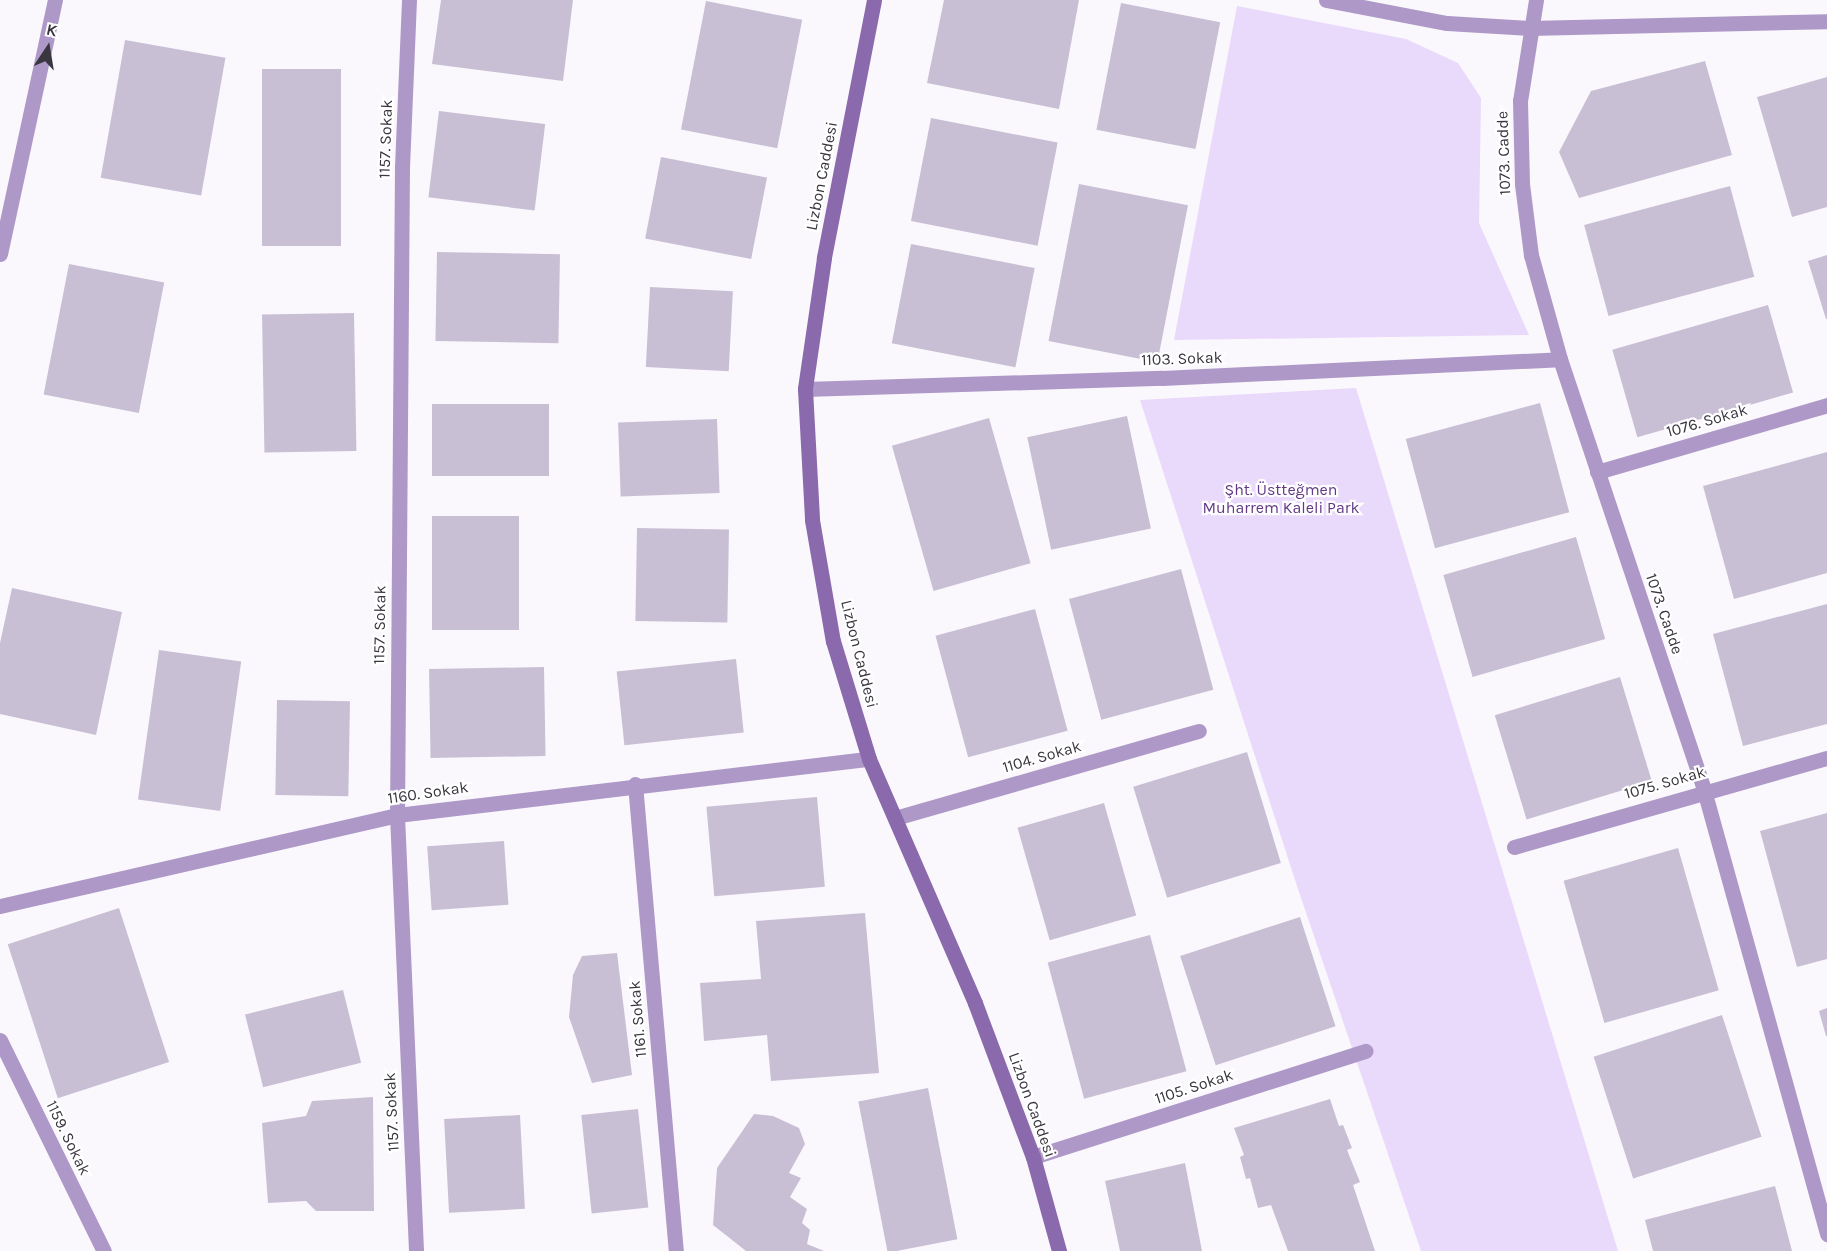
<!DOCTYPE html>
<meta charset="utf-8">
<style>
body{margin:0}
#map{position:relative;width:1827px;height:1251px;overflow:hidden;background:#faf8fd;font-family:Karla,sans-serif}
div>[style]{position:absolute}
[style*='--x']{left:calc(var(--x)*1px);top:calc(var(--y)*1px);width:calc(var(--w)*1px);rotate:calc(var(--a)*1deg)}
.green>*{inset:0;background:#e9d9fb}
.building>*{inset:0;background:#c9bfd5;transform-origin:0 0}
.street>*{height:15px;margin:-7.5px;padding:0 7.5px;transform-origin:7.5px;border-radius:7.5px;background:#ae98c7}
.secondary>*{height:15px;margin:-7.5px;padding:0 7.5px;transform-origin:7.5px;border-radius:7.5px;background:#8a69ac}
span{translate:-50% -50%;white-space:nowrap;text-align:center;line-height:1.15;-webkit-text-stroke:4.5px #fff;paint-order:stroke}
.street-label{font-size:16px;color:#3a363f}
.park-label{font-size:16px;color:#623986}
.north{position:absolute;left:18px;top:18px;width:60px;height:60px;-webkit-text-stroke:4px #fff;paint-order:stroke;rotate:12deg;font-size:16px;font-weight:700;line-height:24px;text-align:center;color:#3a363f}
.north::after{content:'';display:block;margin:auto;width:21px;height:27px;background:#3a363f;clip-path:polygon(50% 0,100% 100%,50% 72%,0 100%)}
</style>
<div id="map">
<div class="green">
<i style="clip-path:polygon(1237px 6px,1406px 39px,1458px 63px,1481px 98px,1479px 223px,1529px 335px,1174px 340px)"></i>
<i style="clip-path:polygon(1356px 388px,1618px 1251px,1421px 1251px,1296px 883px,1140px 400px)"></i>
</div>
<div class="building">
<i style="clip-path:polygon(441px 0,573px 0,563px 81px,432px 64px)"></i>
<i style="clip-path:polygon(944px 0,1079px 0,1059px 109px,927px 83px)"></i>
<i style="left:706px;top:1px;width:98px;height:131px;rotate:11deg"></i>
<i style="left:1121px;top:3px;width:101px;height:129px;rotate:11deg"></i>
<i style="left:125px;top:40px;width:102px;height:140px;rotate:10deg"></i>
<i style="clip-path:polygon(1705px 61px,1732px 155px,1579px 198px,1559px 152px,1591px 91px)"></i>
<i style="left:262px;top:69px;width:79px;height:177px"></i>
<i style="clip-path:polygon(1827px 77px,1827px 207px,1792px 217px,1757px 97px)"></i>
<i style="left:439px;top:111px;width:107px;height:87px;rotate:7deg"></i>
<i style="left:931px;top:118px;width:129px;height:105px;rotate:11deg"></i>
<i style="left:661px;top:157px;width:108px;height:83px;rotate:11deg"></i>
<i style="left:1079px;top:184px;width:111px;height:160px;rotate:11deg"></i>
<i style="left:1730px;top:186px;width:94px;height:151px;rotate:75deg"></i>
<i style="left:911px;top:244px;width:126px;height:101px;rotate:11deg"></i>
<i style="left:437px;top:252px;width:123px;height:89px;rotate:1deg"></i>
<i style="clip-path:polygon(1827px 255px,1827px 319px,1826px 319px,1808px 261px)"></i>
<i style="left:69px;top:264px;width:97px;height:133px;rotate:11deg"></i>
<i style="left:650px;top:287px;width:83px;height:80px;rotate:3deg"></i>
<i style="left:1768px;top:305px;width:91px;height:162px;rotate:74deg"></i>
<i style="left:354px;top:313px;width:138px;height:92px;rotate:89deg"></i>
<i style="left:1540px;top:403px;width:113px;height:139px;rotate:75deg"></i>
<i style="left:432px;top:404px;width:117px;height:72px"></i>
<i style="left:1127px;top:416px;width:115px;height:102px;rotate:78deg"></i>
<i style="left:989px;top:418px;width:151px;height:101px;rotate:74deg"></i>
<i style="left:717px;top:419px;width:74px;height:99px;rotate:88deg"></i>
<i style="clip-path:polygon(1827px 452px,1827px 573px,1734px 599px,1703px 486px)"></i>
<i style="left:432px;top:516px;width:87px;height:114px"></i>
<i style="left:637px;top:528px;width:92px;height:93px;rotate:1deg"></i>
<i style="left:1576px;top:537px;width:106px;height:138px;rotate:74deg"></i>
<i style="left:1181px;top:569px;width:125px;height:116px;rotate:75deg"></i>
<i style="clip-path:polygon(12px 588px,122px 612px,96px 735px,0 714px,0 643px)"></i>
<i style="clip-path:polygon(1827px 604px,1827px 724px,1743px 746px,1713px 634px)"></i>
<i style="left:1035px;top:609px;width:126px;height:103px;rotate:75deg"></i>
<i style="left:159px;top:650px;width:83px;height:151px;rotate:8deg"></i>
<i style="left:736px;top:659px;width:74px;height:120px;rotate:84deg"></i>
<i style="left:544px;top:667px;width:89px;height:115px;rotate:89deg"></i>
<i style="left:1620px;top:677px;width:109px;height:131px;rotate:73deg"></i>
<i style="left:277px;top:700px;width:73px;height:95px;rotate:1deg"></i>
<i style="left:1247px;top:752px;width:116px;height:119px;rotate:73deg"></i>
<i style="left:817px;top:797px;width:90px;height:111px;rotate:85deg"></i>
<i style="left:1104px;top:803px;width:117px;height:90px;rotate:74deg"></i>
<i style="clip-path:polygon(1827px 813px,1827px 959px,1797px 967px,1760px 831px)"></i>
<i style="left:504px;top:841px;width:64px;height:77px;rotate:86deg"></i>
<i style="left:1678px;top:848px;width:148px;height:119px;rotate:74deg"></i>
<i style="left:119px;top:908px;width:162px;height:117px;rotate:72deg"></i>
<i style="clip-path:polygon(865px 913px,879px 1073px,771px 1081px,767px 1035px,704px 1041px,700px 983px,761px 979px,756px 921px)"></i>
<i style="left:1300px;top:917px;width:115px;height:126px;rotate:72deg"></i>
<i style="left:1150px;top:935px;width:141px;height:106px;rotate:75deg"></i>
<i style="clip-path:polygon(617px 953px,632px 1075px,592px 1083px,569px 1017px,573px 975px,582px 956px)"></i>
<i style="left:343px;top:990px;width:75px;height:101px;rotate:76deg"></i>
<i style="clip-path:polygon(1827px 1008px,1827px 1036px,1826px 1036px,1819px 1011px)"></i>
<i style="left:1722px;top:1015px;width:128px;height:135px;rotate:72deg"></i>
<i style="left:928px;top:1088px;width:154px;height:71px;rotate:79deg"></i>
<i style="clip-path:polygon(373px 1097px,374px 1211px,316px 1211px,306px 1201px,268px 1203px,262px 1123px,306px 1116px,312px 1101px)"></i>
<i style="clip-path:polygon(1330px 1099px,1339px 1126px,1343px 1125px,1352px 1148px,1347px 1150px,1360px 1182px,1353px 1185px,1375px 1251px,1288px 1251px,1271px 1205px,1258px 1208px,1250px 1178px,1246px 1179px,1240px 1157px,1244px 1155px,1234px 1128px)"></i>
<i style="left:638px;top:1109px;width:99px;height:57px;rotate:84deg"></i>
<i style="clip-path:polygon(754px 1114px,773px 1116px,799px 1128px,805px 1144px,789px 1173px,801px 1178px,790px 1197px,807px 1209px,802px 1223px,810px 1230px,807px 1244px,824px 1251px,746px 1251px,713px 1225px,717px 1168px)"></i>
<i style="left:520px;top:1115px;width:94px;height:76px;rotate:87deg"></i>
<i style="clip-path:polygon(1185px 1163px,1202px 1251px,1120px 1251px,1105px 1181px)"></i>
<i style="clip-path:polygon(1775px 1186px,1792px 1251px,1653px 1251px,1645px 1220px)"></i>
</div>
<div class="street">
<i style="--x:409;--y:0;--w:167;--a:92.4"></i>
<i style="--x:402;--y:167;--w:648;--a:90.44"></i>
<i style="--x:397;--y:815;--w:436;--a:87.5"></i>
<i style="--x:1326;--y:0;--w:123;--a:10.8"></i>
<i style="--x:1447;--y:23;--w:82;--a:3.5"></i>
<i style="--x:1529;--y:28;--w:298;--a:-1.3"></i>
<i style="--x:1536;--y:0;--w:102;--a:99"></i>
<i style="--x:1520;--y:101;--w:83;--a:88.6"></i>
<i style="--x:1522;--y:184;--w:72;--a:82.8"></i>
<i style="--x:1531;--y:255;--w:108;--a:74.4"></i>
<i style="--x:1560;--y:359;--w:454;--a:71.5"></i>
<i style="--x:1704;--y:790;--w:461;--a:74.5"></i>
<i style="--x:0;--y:254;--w:260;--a:-77.8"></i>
<i style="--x:805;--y:389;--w:357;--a:-1.8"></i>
<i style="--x:1162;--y:378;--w:398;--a:-2.7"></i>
<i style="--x:1597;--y:472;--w:240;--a:-16.2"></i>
<i style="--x:635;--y:784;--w:469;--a:85"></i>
<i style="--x:895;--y:818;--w:316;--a:-16"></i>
<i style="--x:1514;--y:847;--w:325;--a:-15.9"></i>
<i style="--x:0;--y:906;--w:407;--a:-12.9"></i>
<i style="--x:397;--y:815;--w:475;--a:-6.8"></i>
<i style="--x:0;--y:1040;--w:235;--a:63.8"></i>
<i style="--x:1033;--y:1157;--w:349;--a:-17.7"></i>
</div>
<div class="secondary">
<i style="--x:874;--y:0;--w:263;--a:101"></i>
<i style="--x:824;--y:258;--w:132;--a:98.3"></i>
<i style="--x:805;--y:389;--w:131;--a:86.9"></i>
<i style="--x:812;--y:520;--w:123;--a:80.2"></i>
<i style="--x:833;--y:641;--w:123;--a:73"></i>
<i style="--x:869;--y:759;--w:266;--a:66.5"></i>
<i style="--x:975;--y:1003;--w:165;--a:69.4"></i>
<i style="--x:1033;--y:1157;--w:98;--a:74.5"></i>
</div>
<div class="street-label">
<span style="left:386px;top:139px;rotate:-88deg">1157. Sokak</span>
<span style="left:1504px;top:153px;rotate:-92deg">1073. Cadde</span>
<span style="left:822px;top:176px;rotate:-79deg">Lizbon Caddesi</span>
<span style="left:1182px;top:359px;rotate:-2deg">1103. Sokak</span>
<span style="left:1707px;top:421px;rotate:-16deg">1076. Sokak</span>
<span style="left:1664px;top:614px;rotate:71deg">1073. Cadde</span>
<span style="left:380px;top:625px;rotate:-89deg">1157. Sokak</span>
<span style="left:859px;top:654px;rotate:76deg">Lizbon Caddesi</span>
<span style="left:1042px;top:757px;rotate:-16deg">1104. Sokak</span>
<span style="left:1665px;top:783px;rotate:-16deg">1075. Sokak</span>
<span style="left:428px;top:793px;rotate:-8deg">1160. Sokak</span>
<span style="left:638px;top:1019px;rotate:-95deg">1161. Sokak</span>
<span style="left:1194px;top:1087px;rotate:-18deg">1105. Sokak</span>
<span style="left:1032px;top:1105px;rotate:70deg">Lizbon Caddesi</span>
<span style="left:392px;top:1112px;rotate:-93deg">1157. Sokak</span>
<span style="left:68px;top:1138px;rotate:64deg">1159. Sokak</span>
</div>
<div class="park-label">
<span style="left:1281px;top:499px">Şht. Üstteğmen<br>Muharrem Kaleli Park</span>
</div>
<div class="north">K</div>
</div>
